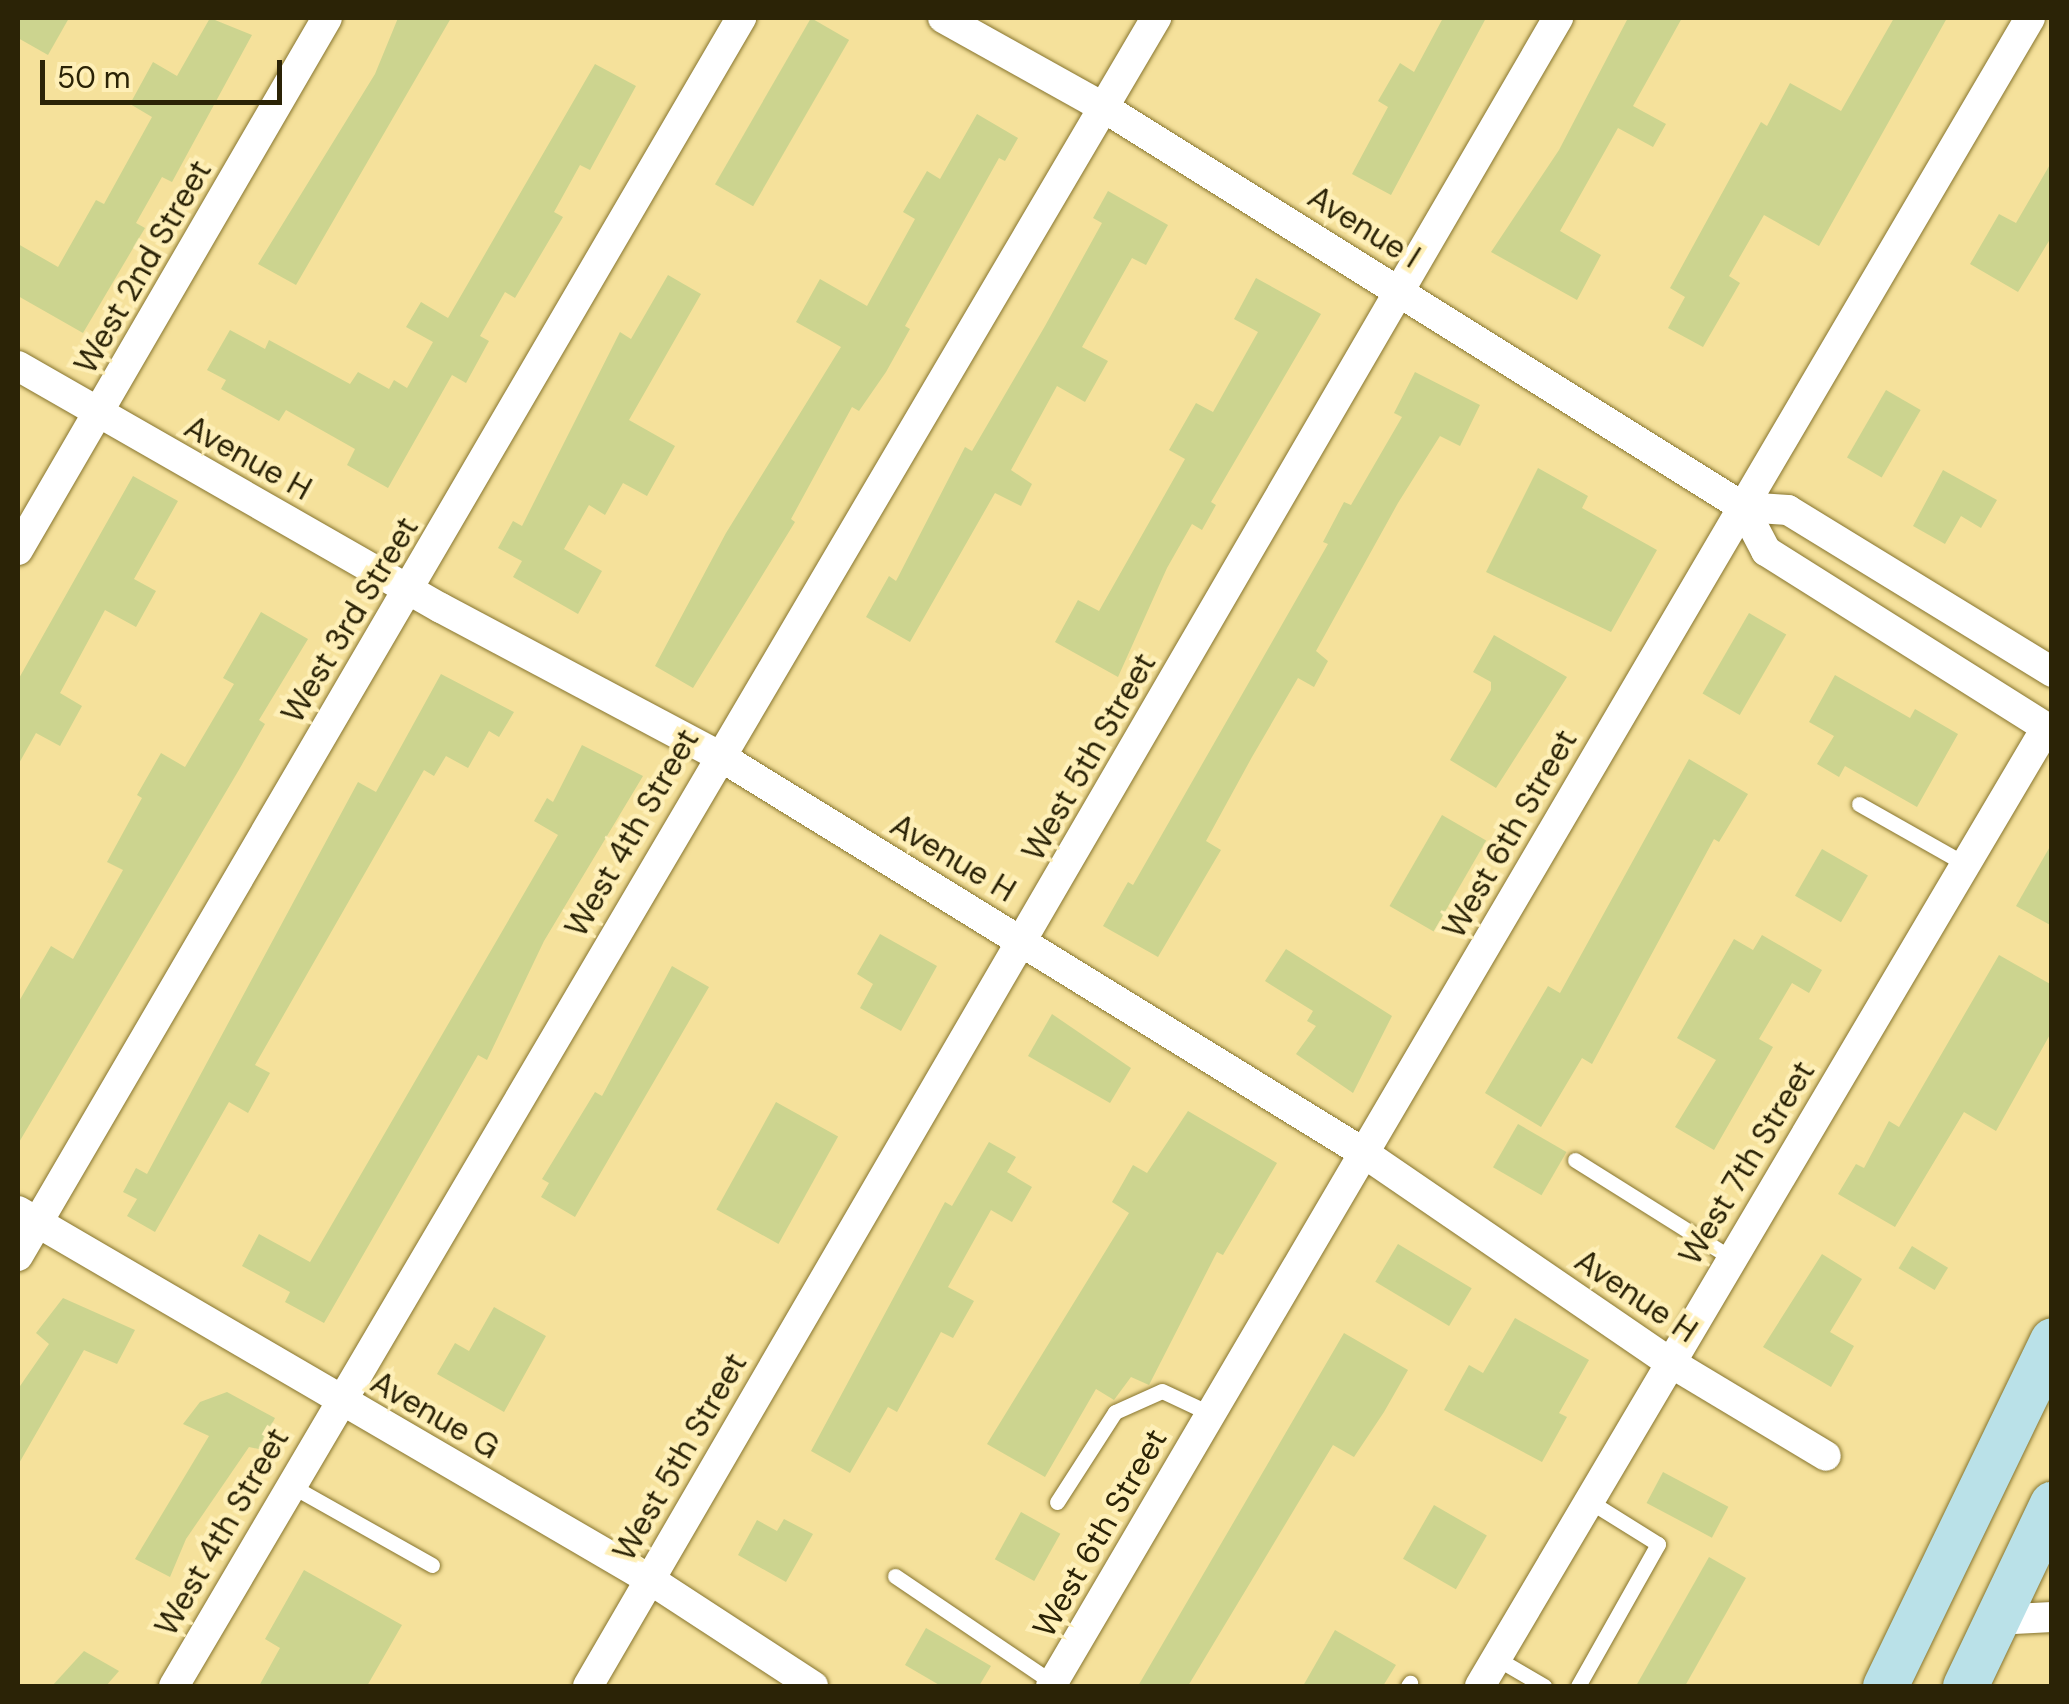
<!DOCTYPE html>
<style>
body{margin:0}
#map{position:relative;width:2069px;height:1704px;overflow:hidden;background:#f5e19b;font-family:"DM Sans",sans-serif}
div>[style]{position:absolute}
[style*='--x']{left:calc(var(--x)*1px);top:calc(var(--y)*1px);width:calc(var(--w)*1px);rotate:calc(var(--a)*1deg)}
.building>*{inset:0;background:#ccd48f;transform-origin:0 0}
.roads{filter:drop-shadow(0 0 2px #87752f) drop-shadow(0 0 2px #87752f)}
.service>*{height:15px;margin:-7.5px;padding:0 7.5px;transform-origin:7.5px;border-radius:7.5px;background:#fff}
.minor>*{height:30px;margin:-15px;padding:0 15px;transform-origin:15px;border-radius:15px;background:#fff}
.secondary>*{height:45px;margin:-22.5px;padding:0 22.5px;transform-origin:22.5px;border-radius:22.5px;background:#bae1e8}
span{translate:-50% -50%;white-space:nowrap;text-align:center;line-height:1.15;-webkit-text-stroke:9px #feefb7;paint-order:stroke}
.street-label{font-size:32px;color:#2b2306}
.frame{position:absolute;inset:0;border:20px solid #2b2306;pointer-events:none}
.scale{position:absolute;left:40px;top:60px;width:242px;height:45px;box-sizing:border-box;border:5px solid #2b2306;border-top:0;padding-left:12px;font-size:30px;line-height:35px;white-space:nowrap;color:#2b2306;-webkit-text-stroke:8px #feefb7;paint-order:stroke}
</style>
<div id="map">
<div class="building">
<i style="clip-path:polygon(18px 18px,69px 18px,48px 55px,18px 38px)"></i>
<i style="clip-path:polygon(210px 18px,252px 35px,172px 182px,162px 177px,136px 223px,145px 228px,83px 333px,18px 296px,18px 244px,58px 267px,96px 200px,104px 204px,152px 117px,130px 104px,153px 62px,177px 76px)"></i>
<i style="clip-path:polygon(398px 18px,451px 18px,296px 285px,258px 264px,375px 74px)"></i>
<i style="left:811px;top:18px;width:44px;height:192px;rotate:30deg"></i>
<i style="clip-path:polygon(1443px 18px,1486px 18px,1391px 195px,1352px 174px,1388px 107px,1378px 101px,1400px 63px,1414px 72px)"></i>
<i style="clip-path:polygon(1628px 18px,1682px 18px,1633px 106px,1666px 124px,1653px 147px,1618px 128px,1560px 231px,1601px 255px,1577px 300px,1491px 252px,1559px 150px)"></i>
<i style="clip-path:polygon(1894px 18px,1947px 18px,1819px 246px,1764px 215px,1729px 276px,1740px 283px,1703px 347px,1668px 328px,1685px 297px,1670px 288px,1761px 122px,1767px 126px,1790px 83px,1841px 111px)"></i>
<i style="clip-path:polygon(595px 64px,636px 86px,590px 170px,580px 165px,554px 212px,563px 217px,515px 298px,505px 292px,480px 336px,489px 341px,466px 383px,452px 375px,388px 488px,347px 465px,355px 449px,286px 410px,279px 421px,221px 389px,226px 380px,207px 370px,230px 330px,265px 349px,269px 340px,350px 384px,358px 372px,389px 389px,394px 380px,407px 388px,433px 342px,406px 327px,421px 302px,448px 318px)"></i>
<i style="clip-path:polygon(977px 114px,1018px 138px,1005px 161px,999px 158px,905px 326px,910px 329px,886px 372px,859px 411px,852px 407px,791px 519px,795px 522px,693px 688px,655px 666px,726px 533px,841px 347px,796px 322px,820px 279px,867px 306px,915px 219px,903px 212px,927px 171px,940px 179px)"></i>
<i style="clip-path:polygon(2052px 161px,2052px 236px,2018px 292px,1970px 264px,1999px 214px,2016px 223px)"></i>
<i style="clip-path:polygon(1108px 191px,1168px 225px,1146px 265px,1132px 258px,1082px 347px,1108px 361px,1085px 402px,1057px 386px,1011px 470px,1032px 484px,1021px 506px,995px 493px,910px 642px,866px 617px,889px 576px,896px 581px,965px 447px,972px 451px,1045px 326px,1102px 223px,1093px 218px)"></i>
<i style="clip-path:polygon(668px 275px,701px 294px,629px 420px,675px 446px,647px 496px,623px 483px,605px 515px,589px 505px,564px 549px,602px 571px,578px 614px,513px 577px,522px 561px,498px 548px,513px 521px,522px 526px,620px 332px,631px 339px)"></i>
<i style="clip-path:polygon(1256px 278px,1321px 314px,1211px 502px,1216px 505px,1202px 530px,1192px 524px,1167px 568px,1118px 677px,1055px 642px,1078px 600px,1099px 611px,1185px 459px,1169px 450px,1196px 403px,1213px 412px,1258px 332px,1234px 319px)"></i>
<i style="clip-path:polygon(1415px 372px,1480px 405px,1460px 446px,1440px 436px,1398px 503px,1316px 651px,1328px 661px,1314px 687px,1298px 678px,1252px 757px,1206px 841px,1221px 850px,1158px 957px,1103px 926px,1128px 882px,1133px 885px,1328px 544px,1323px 542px,1344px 502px,1351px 505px,1402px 417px,1394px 413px)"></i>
<i style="left:1886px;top:390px;width:40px;height:78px;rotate:30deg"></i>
<i style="clip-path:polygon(1538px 468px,1588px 496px,1582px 508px,1657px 550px,1611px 632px,1486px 572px)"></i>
<i style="clip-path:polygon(1943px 470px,1997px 500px,1981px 528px,1961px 516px,1945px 544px,1913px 526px)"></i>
<i style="clip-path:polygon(133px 476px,178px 501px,134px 579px,156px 591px,136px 627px,105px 610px,60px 693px,82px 706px,60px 746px,36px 733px,18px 765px,18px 680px)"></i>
<i style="clip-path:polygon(261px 612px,308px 639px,259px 720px,265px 724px,240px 768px,18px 1144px,18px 1003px,51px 946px,73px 959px,123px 870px,107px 862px,142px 798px,137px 795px,161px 753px,185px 767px,234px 684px,223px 678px)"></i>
<i style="left:1749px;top:613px;width:43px;height:93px;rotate:30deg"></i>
<i style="clip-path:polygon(1494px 635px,1567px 677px,1496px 788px,1450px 760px,1491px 690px,1491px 682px,1473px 672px)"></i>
<i style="clip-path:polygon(441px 674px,514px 712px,499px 737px,489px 731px,468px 768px,446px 756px,434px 776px,424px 770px,255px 1065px,270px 1073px,248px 1113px,229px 1102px,155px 1232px,127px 1216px,137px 1199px,123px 1192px,136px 1168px,147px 1174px,358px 782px,376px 792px)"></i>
<i style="clip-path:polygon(1835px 675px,1910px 718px,1915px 709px,1958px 734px,1917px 807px,1845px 766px,1839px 777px,1817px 764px,1834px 736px,1809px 722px)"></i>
<i style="clip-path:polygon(582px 745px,643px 776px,544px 941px,487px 1060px,478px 1055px,324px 1323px,285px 1302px,290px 1292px,242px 1266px,259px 1234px,310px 1262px,558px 835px,534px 821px,547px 798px,553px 802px)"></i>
<i style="clip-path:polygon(1689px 759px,1748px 794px,1719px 842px,1714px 839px,1592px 1064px,1582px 1058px,1541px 1127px,1485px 1093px,1548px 986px,1560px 993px)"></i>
<i style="left:1442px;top:815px;width:51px;height:105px;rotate:30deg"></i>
<i style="clip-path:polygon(2052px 843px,2052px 926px,2016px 906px)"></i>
<i style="left:1822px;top:849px;width:53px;height:54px;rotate:30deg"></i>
<i style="clip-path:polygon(880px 934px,937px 966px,901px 1031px,860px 1008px,873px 984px,857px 974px)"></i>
<i style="clip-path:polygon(1762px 935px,1822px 970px,1809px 993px,1792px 983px,1759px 1039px,1773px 1047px,1714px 1150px,1675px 1127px,1716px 1060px,1677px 1038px,1734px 939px,1753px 950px)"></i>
<i style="clip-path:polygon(1286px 949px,1392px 1016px,1353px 1093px,1296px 1054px,1316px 1026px,1307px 1021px,1313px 1011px,1265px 981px)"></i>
<i style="clip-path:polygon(1999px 955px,2052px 985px,2052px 1031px,1996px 1131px,1964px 1112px,1895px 1227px,1838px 1194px,1856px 1164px,1864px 1168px,1889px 1121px,1899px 1127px)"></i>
<i style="clip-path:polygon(672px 966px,709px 987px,575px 1217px,541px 1197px,549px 1183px,542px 1179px,595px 1092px,602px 1096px)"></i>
<i style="clip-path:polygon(1052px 1014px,1131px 1068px,1110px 1103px,1028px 1056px)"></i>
<i style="left:776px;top:1102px;width:71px;height:123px;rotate:29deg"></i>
<i style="clip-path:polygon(1188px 1111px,1277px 1163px,1223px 1255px,1217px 1252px,1149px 1385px,1131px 1377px,1114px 1400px,1096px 1389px,1045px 1477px,987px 1444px,1129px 1213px,1112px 1202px,1133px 1165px,1147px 1173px)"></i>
<i style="left:1518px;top:1124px;width:56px;height:50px;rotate:30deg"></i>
<i style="clip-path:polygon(989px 1142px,1016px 1157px,1007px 1172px,1032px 1187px,1012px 1222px,991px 1210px,948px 1287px,974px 1301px,953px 1338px,941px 1332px,897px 1412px,888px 1407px,850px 1473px,811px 1451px,945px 1202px,952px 1206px)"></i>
<i style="left:1398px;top:1244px;width:86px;height:44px;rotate:31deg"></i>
<i style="left:1912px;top:1246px;width:42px;height:26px;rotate:31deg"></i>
<i style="clip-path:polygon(1822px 1254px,1862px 1279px,1830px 1332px,1854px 1346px,1831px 1387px,1763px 1347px)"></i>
<i style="clip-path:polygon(63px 1298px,135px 1330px,117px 1364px,84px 1350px,18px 1465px,18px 1389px,49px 1344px,36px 1333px)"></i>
<i style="clip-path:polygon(494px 1307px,546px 1336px,504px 1412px,437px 1374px,455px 1343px,469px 1351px)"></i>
<i style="clip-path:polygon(1515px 1318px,1589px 1360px,1559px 1413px,1567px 1417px,1542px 1462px,1444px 1410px,1469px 1365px,1483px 1373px)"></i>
<i style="clip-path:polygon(1344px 1333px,1408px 1370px,1384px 1412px,1354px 1457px,1333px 1445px,1188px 1686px,1138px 1686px)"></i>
<i style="clip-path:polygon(227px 1392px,275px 1418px,259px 1449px,249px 1447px,186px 1539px,170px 1577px,135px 1559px,209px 1436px,183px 1424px,200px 1402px)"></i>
<i style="left:1663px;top:1472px;width:74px;height:35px;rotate:28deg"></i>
<i style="left:1434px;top:1505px;width:61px;height:62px;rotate:30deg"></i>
<i style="left:1021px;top:1512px;width:45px;height:54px;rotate:29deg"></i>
<i style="clip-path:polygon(784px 1519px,813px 1534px,786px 1582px,738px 1555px,757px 1520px,777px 1531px)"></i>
<i style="clip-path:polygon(1709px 1557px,1746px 1578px,1685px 1686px,1636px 1686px)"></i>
<i style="clip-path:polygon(304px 1570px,402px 1625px,367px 1686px,259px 1686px,280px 1648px,265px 1639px)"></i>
<i style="clip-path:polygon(926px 1628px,991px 1666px,979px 1686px,941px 1686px,905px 1665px)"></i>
<i style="clip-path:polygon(1335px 1630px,1396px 1665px,1383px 1686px,1303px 1686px)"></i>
<i style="clip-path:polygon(84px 1651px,119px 1671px,106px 1686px,52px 1686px)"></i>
</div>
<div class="roads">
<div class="service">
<i style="--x:1859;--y:804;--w:122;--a:29.5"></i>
<i style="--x:1575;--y:1160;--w:184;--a:32.1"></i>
<i style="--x:290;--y:1485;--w:163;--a:29.4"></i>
<i style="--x:1057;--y:1502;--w:107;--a:-57.2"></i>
<i style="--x:1115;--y:1412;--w:51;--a:-24.1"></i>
<i style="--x:1162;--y:1391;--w:54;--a:25.1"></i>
<i style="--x:895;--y:1576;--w:191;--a:34.1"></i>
<i style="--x:1496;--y:1658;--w:56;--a:30.3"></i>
<i style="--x:1408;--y:1686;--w:4;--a:-56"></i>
<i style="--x:1578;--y:1686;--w:163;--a:-60.6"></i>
<i style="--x:1658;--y:1544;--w:81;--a:-148.1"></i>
</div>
<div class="minor">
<i style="--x:943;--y:18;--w:183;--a:29.1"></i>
<i style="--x:1103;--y:107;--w:755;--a:32.01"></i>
<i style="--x:1743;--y:507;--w:45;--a:3.8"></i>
<i style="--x:1788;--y:510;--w:310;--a:31.5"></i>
<i style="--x:18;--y:366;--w:487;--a:29.8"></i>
<i style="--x:441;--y:608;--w:314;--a:28"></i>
<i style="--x:718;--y:755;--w:759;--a:31.64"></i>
<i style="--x:1364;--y:1153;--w:368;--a:34.4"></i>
<i style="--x:1668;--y:1361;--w:184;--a:31"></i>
<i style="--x:1743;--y:507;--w:50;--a:62.4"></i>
<i style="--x:1766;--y:551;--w:338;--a:32.2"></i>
<i style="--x:18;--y:550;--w:615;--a:-59.85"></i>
<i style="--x:18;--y:1211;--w:730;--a:30.25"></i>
<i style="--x:649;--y:1579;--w:196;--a:33.1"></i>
<i style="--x:18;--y:1256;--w:1434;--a:-59.71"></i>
<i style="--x:1995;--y:1620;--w:57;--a:-3"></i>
<i style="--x:174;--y:1686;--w:1936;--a:-59.51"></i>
<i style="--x:588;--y:1686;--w:1930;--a:-59.82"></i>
<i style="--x:1051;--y:1686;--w:1934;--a:-59.59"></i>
<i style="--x:1480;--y:1686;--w:1113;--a:-59.42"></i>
</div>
<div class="secondary">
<i style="--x:1885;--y:1686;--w:384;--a:-64.2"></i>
<i style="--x:1965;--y:1686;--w:202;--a:-64.5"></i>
</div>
</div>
<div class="street-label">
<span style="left:1364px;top:227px;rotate:32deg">Avenue I</span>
<span style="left:143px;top:267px;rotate:-60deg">West 2nd Street</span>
<span style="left:248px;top:458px;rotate:29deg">Avenue H</span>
<span style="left:350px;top:620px;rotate:-59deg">West 3rd Street</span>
<span style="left:1089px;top:757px;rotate:-60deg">West 5th Street</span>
<span style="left:632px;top:833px;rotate:-60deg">West 4th Street</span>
<span style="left:1510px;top:834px;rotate:-60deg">West 6th Street</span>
<span style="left:953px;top:858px;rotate:31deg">Avenue H</span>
<span style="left:1747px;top:1163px;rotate:-59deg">West 7th Street</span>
<span style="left:1636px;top:1296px;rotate:34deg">Avenue H</span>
<span style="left:435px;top:1415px;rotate:30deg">Avenue G</span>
<span style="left:680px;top:1457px;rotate:-60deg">West 5th Street</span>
<span style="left:222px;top:1532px;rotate:-60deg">West 4th Street</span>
<span style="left:1100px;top:1533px;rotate:-60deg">West 6th Street</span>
</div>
<div class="frame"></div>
<div class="scale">50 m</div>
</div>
